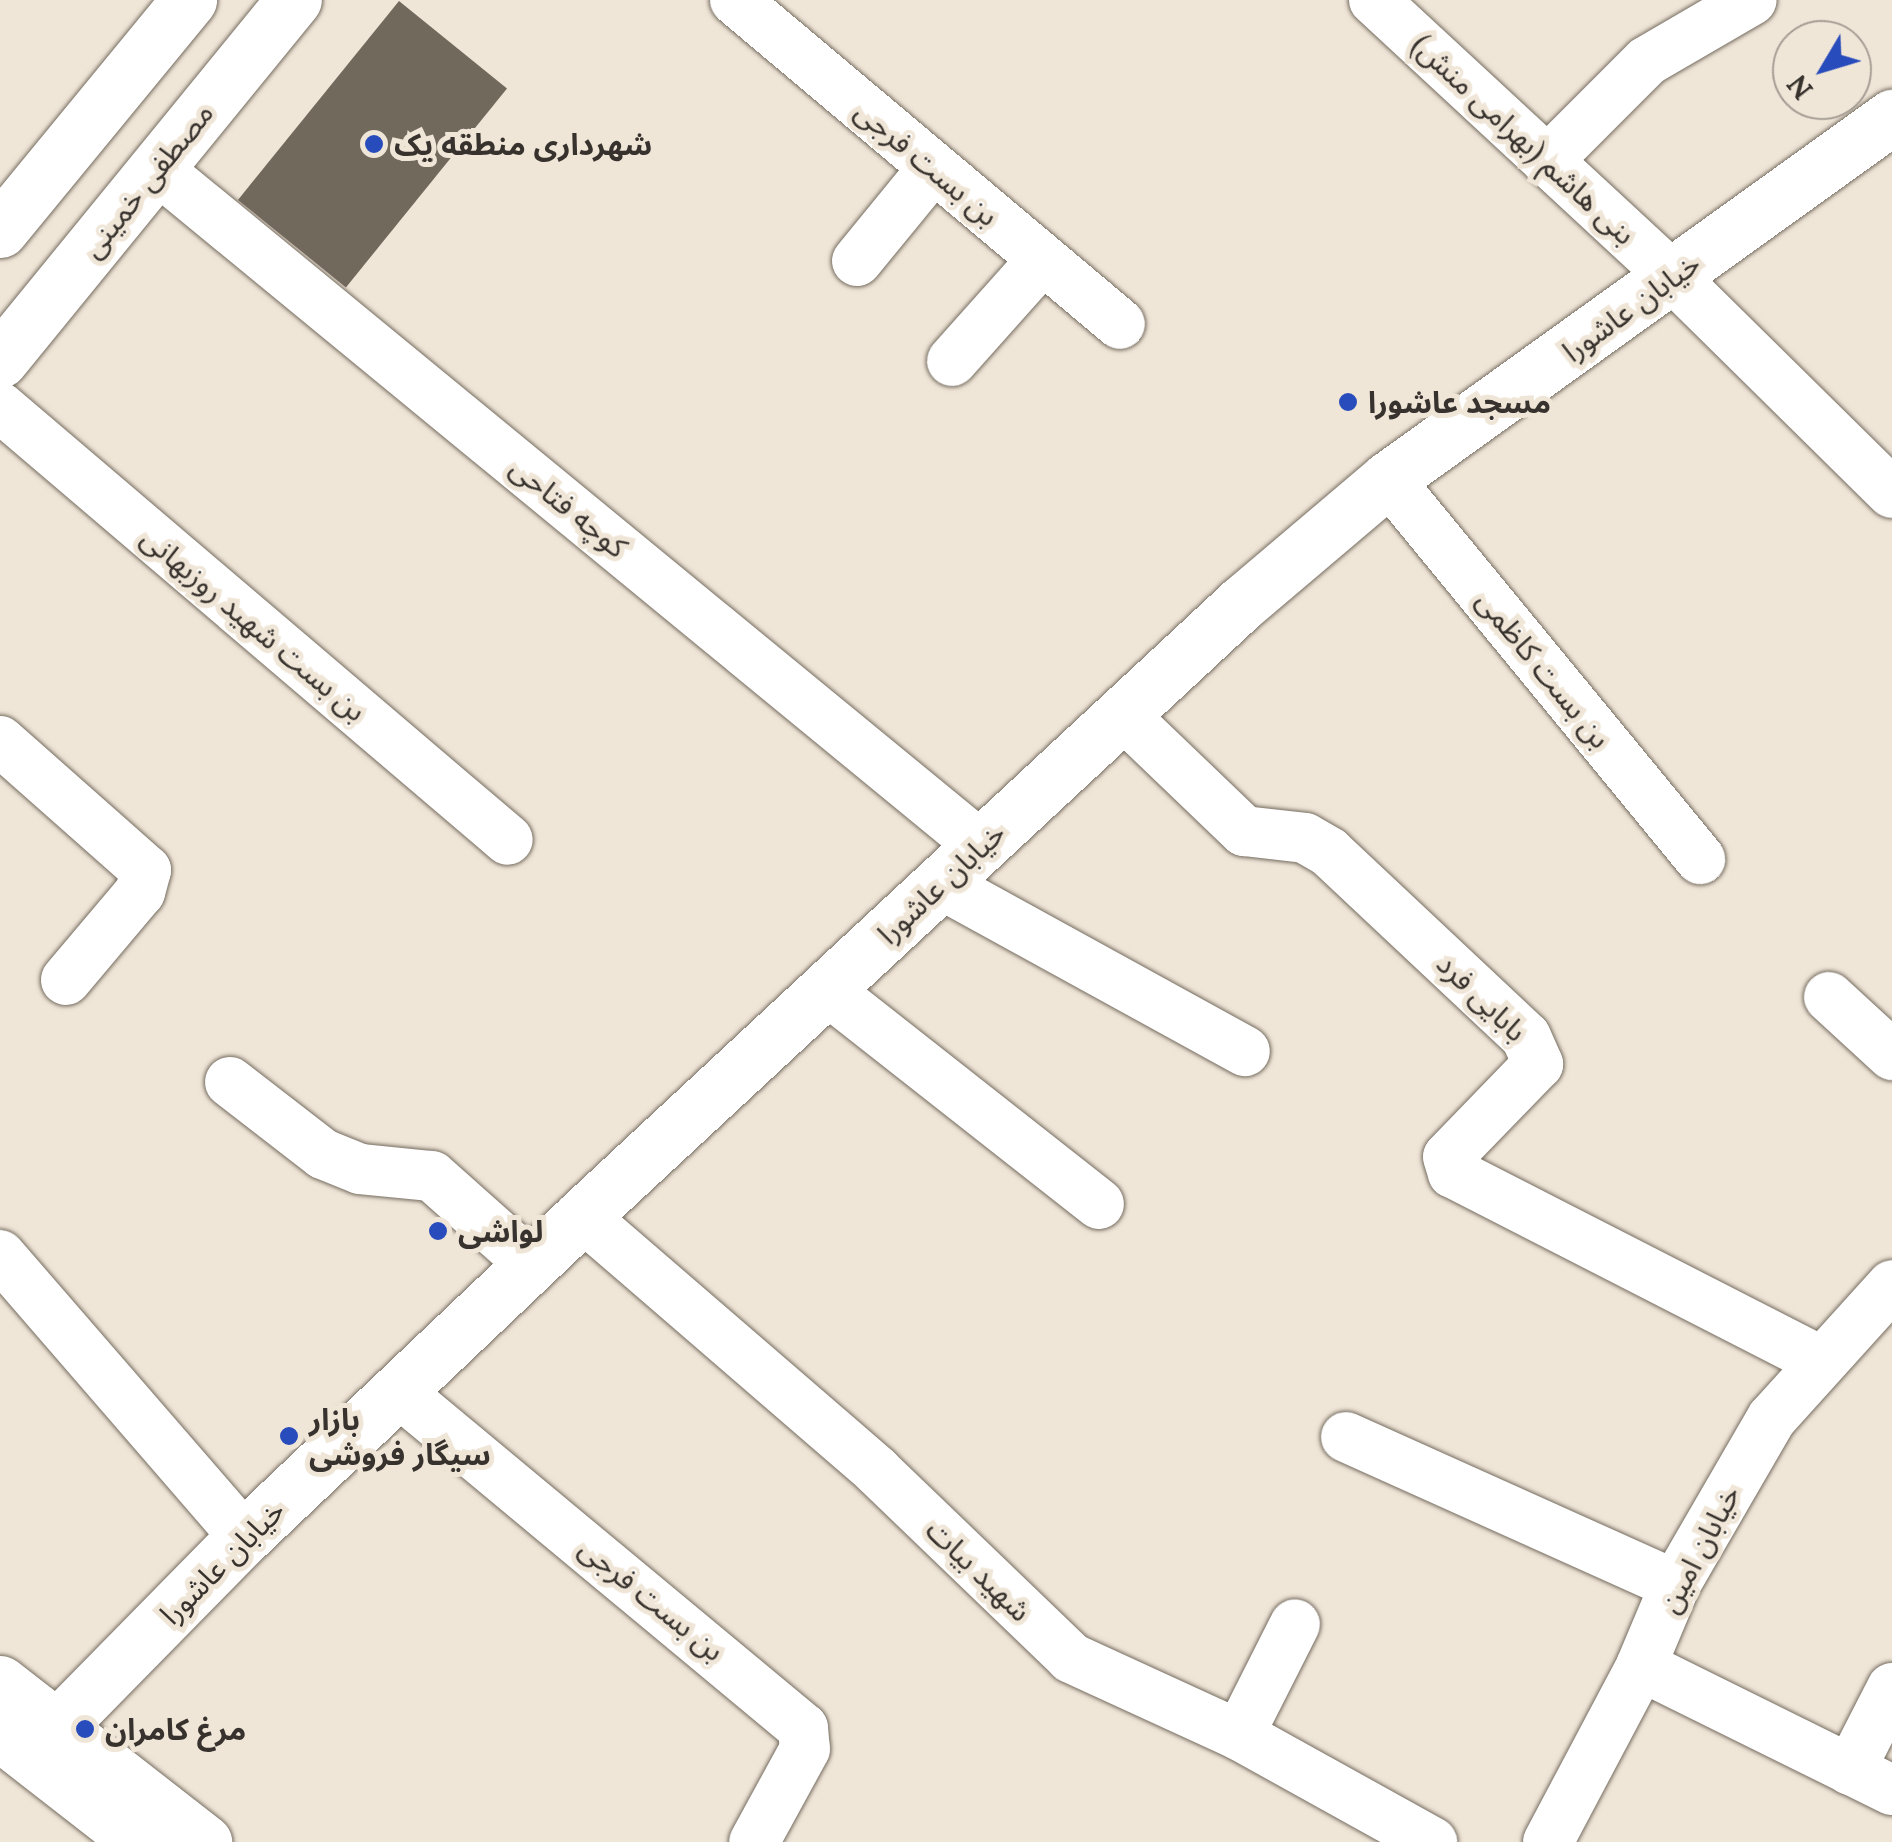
<!DOCTYPE html>
<meta charset="utf-8">
<style>
body{margin:0}
#map{position:relative;width:1892px;height:1842px;overflow:hidden;background:#f0e6d8;font-family:Lora,"Noto Sans Arabic",serif}
div>[style]{position:absolute}
[style*='--x']{left:calc(var(--x)*1px);top:calc(var(--y)*1px);width:calc(var(--w)*1px);rotate:calc(var(--a)*1deg)}
.building>*{inset:0;background:#72695d;transform-origin:0 0}
.roads{filter:drop-shadow(0 0 2px #756c60) drop-shadow(0 0 2px #756c60)}
.minor>*{height:50px;margin:-25px;padding:0 25px;transform-origin:25px;border-radius:25px;background:#fff}
.major>*{height:55px;margin:-27.5px;padding:0 27.5px;transform-origin:27.5px;border-radius:27.5px;background:#fff}
.dots>*{width:28px;height:28px;translate:-50% -50%;box-sizing:border-box;border:5px solid #f0e6d8;border-radius:50%}
span{translate:-50% -50%;white-space:nowrap;text-align:center;line-height:1.15;-webkit-text-stroke:10px #f0e6d8;paint-order:stroke}
.street-label{font-size:30px;color:#37322d}
.poi-label{font-size:30px;color:#37322d;font-weight:700}
.left{translate:0 -50%;text-align:left}
.north{position:absolute;left:1772px;top:20px;width:100px;height:100px;box-sizing:border-box;background:#f0e6d8;border:2px solid #a69e94;border-radius:50%;rotate:232deg;font-size:28px;font-weight:700;line-height:40px;text-align:center;color:#37322d}
.north::after{content:'';display:block;margin:auto;width:35px;height:45px;background:#284cbb;clip-path:polygon(50% 0,100% 100%,50% 72%,0 100%)}
</style>
<div id="map">
<div class="building">
<i style="left:399px;top:1px;width:139px;height:256px;rotate:39deg"></i>
</div>
<div class="roads">
<div class="minor">
<i style="--x:735;--y:0;--w:503;--a:40.08"></i>
<i style="--x:1374;--y:0;--w:409;--a:42.8"></i>
<i style="--x:1674;--y:278;--w:306;--a:44.6"></i>
<i style="--x:1547;--y:161;--w:141;--a:-45"></i>
<i style="--x:1647;--y:61;--w:121;--a:-30.2"></i>
<i style="--x:156;--y:168;--w:1068;--a:39.41"></i>
<i style="--x:857;--y:261;--w:120;--a:-50.7"></i>
<i style="--x:952;--y:361;--w:135;--a:-48.3"></i>
<i style="--x:0;--y:407;--w:667;--a:40.44"></i>
<i style="--x:1388;--y:479;--w:492;--a:50.6"></i>
<i style="--x:1123;--y:715;--w:168;--a:43.8"></i>
<i style="--x:1244;--y:831;--w:61;--a:6.5"></i>
<i style="--x:1305;--y:838;--w:28;--a:30"></i>
<i style="--x:1329;--y:852;--w:270;--a:43.2"></i>
<i style="--x:1526;--y:1037;--w:30;--a:66"></i>
<i style="--x:1538;--y:1064;--w:129;--a:134.1"></i>
<i style="--x:1448;--y:1157;--w:17;--a:73"></i>
<i style="--x:1453;--y:1173;--w:412;--a:27.1"></i>
<i style="--x:0;--y:741;--w:195;--a:41.5"></i>
<i style="--x:146;--y:870;--w:23;--a:105"></i>
<i style="--x:140;--y:892;--w:115;--a:130.1"></i>
<i style="--x:939;--y:883;--w:349;--a:28.8"></i>
<i style="--x:827;--y:990;--w:346;--a:38.2"></i>
<i style="--x:1829;--y:997;--w:86;--a:42.6"></i>
<i style="--x:230;--y:1082;--w:118;--a:37.7"></i>
<i style="--x:323;--y:1154;--w:40;--a:22"></i>
<i style="--x:360;--y:1169;--w:72;--a:5.6"></i>
<i style="--x:432;--y:1176;--w:135;--a:41.7"></i>
<i style="--x:582;--y:1216;--w:390;--a:40.8"></i>
<i style="--x:877;--y:1471;--w:269;--a:43.9"></i>
<i style="--x:1071;--y:1658;--w:185;--a:24.6"></i>
<i style="--x:1239;--y:1735;--w:221;--a:29"></i>
<i style="--x:0;--y:1255;--w:373;--a:49.1"></i>
<i style="--x:400;--y:1393;--w:524;--a:39.74"></i>
<i style="--x:803;--y:1728;--w:21;--a:85"></i>
<i style="--x:805;--y:1749;--w:106;--a:118.7"></i>
<i style="--x:1346;--y:1437;--w:361;--a:24.2"></i>
<i style="--x:1641;--y:1666;--w:280;--a:26.3"></i>
<i style="--x:1239;--y:1735;--w:124;--a:-63.2"></i>
<i style="--x:1850;--y:1770;--w:92;--a:-62.9"></i>
<i style="--x:1548;--y:1842;--w:199;--a:-62.1"></i>
<i style="--x:1641;--y:1666;--w:88;--a:-67.2"></i>
<i style="--x:1675;--y:1585;--w:193;--a:-59.9"></i>
<i style="--x:1772;--y:1418;--w:179;--a:-47.9"></i>
</div>
<div class="major">
<i style="--x:0;--y:230;--w:298;--a:-50.6"></i>
<i style="--x:0;--y:360;--w:465;--a:-50.8"></i>
<i style="--x:0;--y:1683;--w:259;--a:37.9"></i>
<i style="--x:57;--y:1727;--w:267;--a:-45.5"></i>
<i style="--x:244;--y:1537;--w:466;--a:-43.5"></i>
<i style="--x:582;--y:1216;--w:901;--a:-42.89"></i>
<i style="--x:1242;--y:603;--w:192;--a:-40.3"></i>
<i style="--x:1388;--y:479;--w:621;--a:-35.69"></i>
<i style="--x:0;--y:1733;--w:177;--a:37.9"></i>
</div>
</div>
<div class="dots">
<i style="left:374px;top:144px;background:#284cbb"></i>
<i style="left:1348px;top:402px;background:#284cbb"></i>
<i style="left:438px;top:1231px;background:#284cbb"></i>
<i style="left:289px;top:1436px;background:#284cbb"></i>
<i style="left:85px;top:1729px;background:#284cbb"></i>
</div>
<div class="street-label">
<span style="left:1524px;top:139px;rotate:43deg">بنی هاشم (بهرامی منش)</span>
<span style="left:927px;top:163px;rotate:40deg">بن بست فرجی</span>
<span style="left:147px;top:180px;rotate:-51deg">مصطفی خمینی</span>
<span style="left:1631px;top:307px;rotate:-36deg">خیابان عاشورا</span>
<span style="left:569px;top:507px;rotate:39deg">کوچه فتاحی</span>
<span style="left:254px;top:624px;rotate:40deg">بن بست شهید روزبهانی</span>
<span style="left:1544px;top:669px;rotate:51deg">بن بست کاظمی</span>
<span style="left:941px;top:883px;rotate:-43deg">خیابان عاشورا</span>
<span style="left:1482px;top:997px;rotate:44deg">بابایی فرد</span>
<span style="left:1699px;top:1549px;rotate:-62deg">خیابان امین</span>
<span style="left:222px;top:1562px;rotate:-45deg">خیابان عاشورا</span>
<span style="left:979px;top:1570px;rotate:44deg">شهید بیات</span>
<span style="left:652px;top:1599px;rotate:39deg">بن بست فرجی</span>
</div>
<div class="poi-label">
<span class="left" style="left:394px;top:144px">شهرداری منطقه یک</span>
<span class="left" style="left:1368px;top:402px">مسجد عاشورا</span>
<span class="left" style="left:458px;top:1231px">لواشی</span>
<span class="left" style="left:309px;top:1436px">بازار<br>سیگار فروشی</span>
<span class="left" style="left:105px;top:1729px">مرغ کامران</span>
</div>
<div class="north">N</div>
</div>
